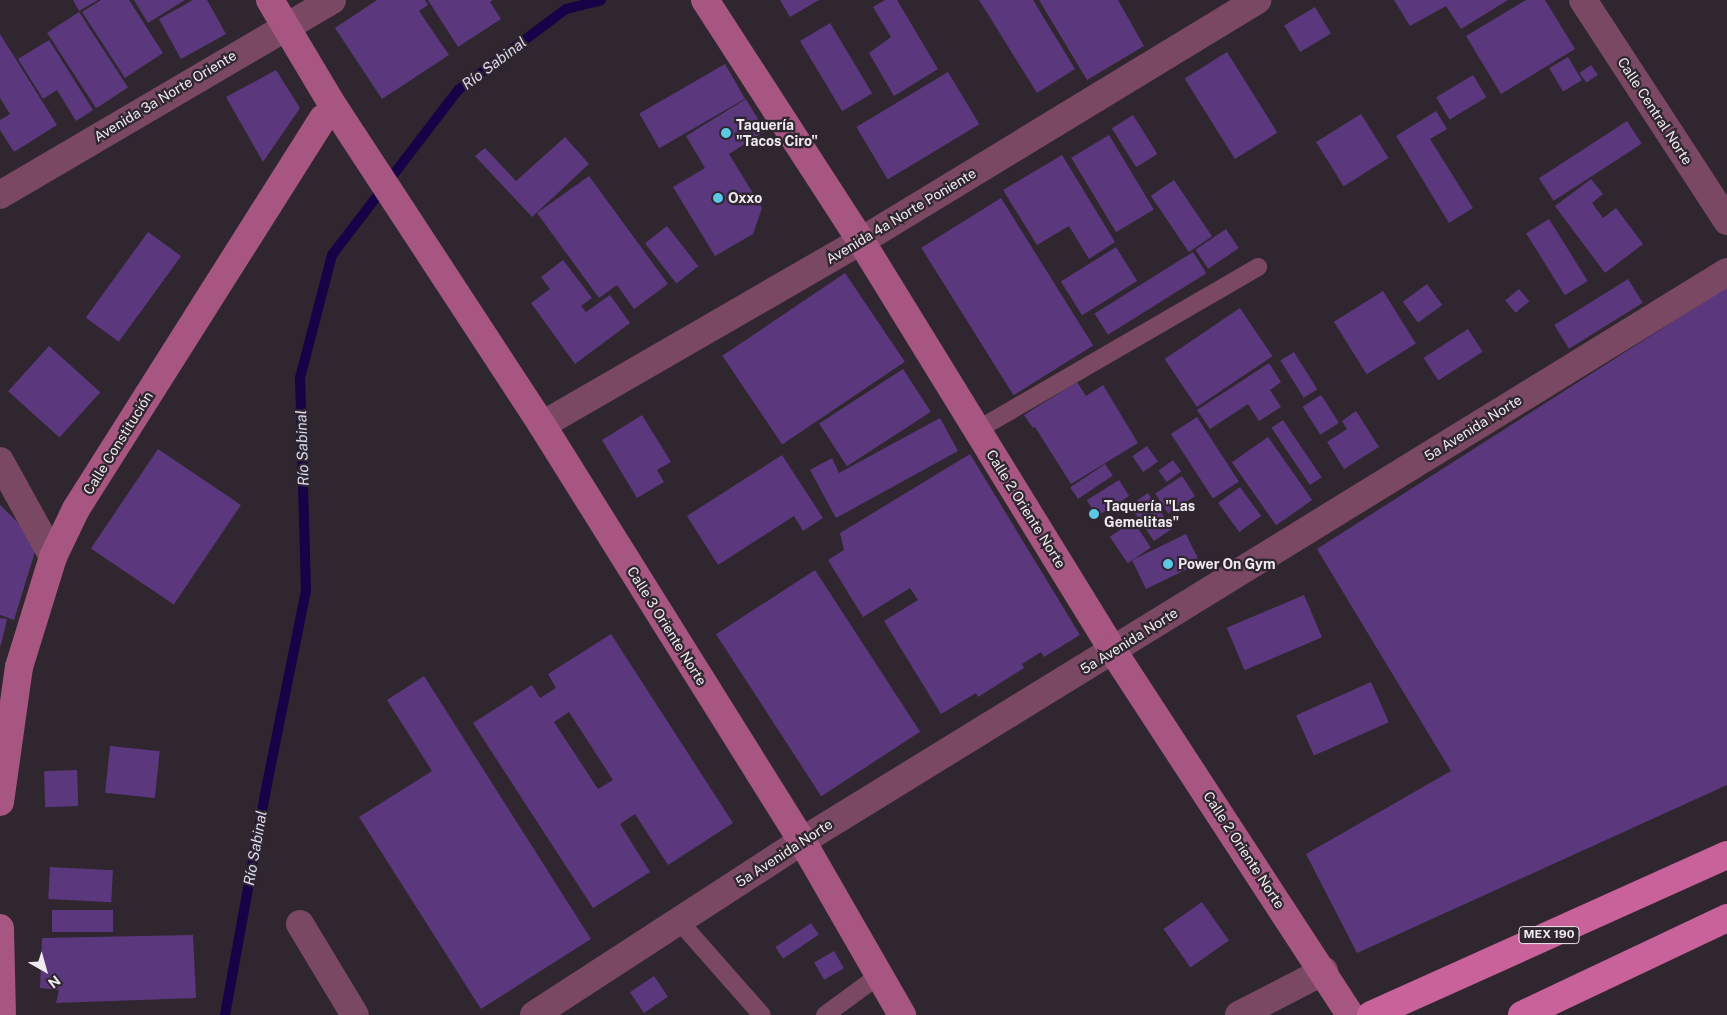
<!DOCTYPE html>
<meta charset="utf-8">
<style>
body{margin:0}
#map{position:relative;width:1727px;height:1015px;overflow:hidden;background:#2f262f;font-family:"Public Sans",sans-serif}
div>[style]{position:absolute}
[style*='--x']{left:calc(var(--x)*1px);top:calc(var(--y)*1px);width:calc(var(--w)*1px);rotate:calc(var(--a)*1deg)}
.stream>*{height:10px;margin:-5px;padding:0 5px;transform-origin:5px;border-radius:5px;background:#150247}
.building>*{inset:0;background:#5b387d;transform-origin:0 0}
.lane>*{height:18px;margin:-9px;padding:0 9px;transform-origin:9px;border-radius:9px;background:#7a4862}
.street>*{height:28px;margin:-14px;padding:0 14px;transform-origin:14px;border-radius:14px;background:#7a4862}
.secondary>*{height:28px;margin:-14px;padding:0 14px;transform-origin:14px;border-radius:14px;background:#a75682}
.primary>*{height:28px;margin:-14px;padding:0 14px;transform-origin:14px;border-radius:14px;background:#c9619a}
.dots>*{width:14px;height:14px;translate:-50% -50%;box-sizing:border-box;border:2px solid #2f262f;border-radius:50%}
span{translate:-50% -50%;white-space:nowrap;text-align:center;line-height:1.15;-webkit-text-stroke:4.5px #2f262f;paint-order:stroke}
.shield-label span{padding:1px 4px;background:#2f262f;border:1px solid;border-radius:4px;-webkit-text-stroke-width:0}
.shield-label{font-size:12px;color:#f1ebf1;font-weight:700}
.street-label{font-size:14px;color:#f1ebf1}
.poi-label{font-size:14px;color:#f1ebf1;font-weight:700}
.left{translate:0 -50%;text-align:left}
.water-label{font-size:15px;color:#dadbf0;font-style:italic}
.north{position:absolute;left:20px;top:945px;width:50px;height:50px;-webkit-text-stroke:4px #2f262f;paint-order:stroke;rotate:142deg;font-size:14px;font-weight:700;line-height:20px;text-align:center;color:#f1ebf1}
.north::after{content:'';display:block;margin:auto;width:18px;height:22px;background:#f1ebf1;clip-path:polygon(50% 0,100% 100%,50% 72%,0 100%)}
</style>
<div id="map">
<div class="stream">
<i style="--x:225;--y:1015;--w:235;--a:-79.7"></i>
<i style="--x:267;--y:784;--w:197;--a:-78.6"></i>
<i style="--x:306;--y:591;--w:213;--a:-91.6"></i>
<i style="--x:300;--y:378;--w:127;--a:-75.4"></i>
<i style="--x:332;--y:255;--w:208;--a:-52.6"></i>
<i style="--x:458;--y:90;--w:135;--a:-36.9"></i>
<i style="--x:566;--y:9;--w:36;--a:-14"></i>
</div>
<div class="building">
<i style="clip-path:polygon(73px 0,98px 0,79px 11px)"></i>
<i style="clip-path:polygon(101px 0,129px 0,163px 53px,125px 78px,82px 12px)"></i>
<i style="clip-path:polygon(134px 0,185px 0,148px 23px)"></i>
<i style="clip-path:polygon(193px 0,207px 0,226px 34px,181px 59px,159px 19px)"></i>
<i style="clip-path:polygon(377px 0,425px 0,428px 5px,419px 11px,449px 55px,382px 99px,335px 28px)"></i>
<i style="clip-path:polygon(428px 0,493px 0,490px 2px,501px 19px,458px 47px)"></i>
<i style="clip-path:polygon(780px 0,819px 0,790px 17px)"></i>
<i style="clip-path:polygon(885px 0,897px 0,938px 69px,894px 96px,869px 53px,891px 37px,873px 7px)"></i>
<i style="clip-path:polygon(979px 0,1033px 0,1075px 69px,1037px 93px)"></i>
<i style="clip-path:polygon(1039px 0,1118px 0,1144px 46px,1087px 80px)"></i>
<i style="clip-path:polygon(1394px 0,1508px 0,1461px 29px,1446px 6px,1410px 26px)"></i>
<i style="clip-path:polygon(1526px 0,1545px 0,1575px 49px,1501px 94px,1466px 36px)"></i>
<i style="left:1315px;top:7px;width:31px;height:36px;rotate:59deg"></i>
<i style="left:79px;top:12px;width:90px;height:38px;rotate:57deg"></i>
<i style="left:830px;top:23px;width:82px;height:35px;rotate:59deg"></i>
<i style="clip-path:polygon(0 34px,57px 125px,14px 152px,0 130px,0 120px,10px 114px,0 98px)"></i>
<i style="clip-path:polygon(49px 40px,93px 110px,76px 121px,57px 90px,43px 99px,18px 59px)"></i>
<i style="left:1227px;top:52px;width:95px;height:50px;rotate:58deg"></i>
<i style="left:1568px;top:57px;width:27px;height:22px;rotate:59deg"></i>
<i style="left:725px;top:64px;width:40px;height:99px;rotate:60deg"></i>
<i style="left:1591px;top:65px;width:12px;height:14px;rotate:55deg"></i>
<i style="clip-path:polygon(276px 70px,300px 108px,263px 162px,226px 97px)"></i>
<i style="left:948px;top:72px;width:61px;height:107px;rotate:59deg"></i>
<i style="left:1473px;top:75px;width:26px;height:43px;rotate:59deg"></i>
<i style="clip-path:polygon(746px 99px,765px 131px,729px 154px,762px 208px,753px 234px,715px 256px,673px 187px,705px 168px,686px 136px)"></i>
<i style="clip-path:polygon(1436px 111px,1447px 129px,1430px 139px,1473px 208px,1449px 223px,1396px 136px)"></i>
<i style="left:1361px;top:114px;width:52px;height:53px;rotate:58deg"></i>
<i style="left:1133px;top:115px;width:46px;height:25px;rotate:58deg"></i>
<i style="left:1627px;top:121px;width:27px;height:105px;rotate:57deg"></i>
<i style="left:1109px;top:135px;width:87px;height:44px;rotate:59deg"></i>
<i style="clip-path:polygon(565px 137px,589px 164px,532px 217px,475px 156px,485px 148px,516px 181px)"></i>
<i style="clip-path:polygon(1062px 155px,1115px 242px,1089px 259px,1069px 226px,1037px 245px,1003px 190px)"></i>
<i style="clip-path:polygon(589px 176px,668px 284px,634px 309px,617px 285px,599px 298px,537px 213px)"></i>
<i style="clip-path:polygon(1591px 179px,1603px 194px,1592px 203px,1603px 218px,1616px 208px,1643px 244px,1605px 273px,1555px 206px)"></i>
<i style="left:1174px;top:180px;width:68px;height:28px;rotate:56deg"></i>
<i style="left:1001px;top:198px;width:174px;height:94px;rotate:58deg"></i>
<i style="left:1549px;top:219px;width:73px;height:27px;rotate:58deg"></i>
<i style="left:667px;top:226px;width:51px;height:28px;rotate:52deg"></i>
<i style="left:1226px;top:229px;width:23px;height:37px;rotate:56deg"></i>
<i style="left:148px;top:232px;width:41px;height:106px;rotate:36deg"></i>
<i style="left:1116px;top:247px;width:40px;height:65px;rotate:58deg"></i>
<i style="left:1193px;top:252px;width:25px;height:116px;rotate:58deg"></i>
<i style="clip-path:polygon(563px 260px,592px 298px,581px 306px,586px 312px,610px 295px,630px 323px,575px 364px,531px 303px,550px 289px,541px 277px)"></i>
<i style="left:845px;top:273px;width:107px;height:148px;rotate:56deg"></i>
<i style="left:1628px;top:279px;width:28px;height:87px;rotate:58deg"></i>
<i style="left:1427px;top:284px;width:26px;height:30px;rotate:54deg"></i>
<i style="clip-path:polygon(1727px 287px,1727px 785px,1357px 953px,1306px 854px,1451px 771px,1317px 549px)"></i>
<i style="left:1519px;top:289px;width:16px;height:18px;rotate:50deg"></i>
<i style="left:1383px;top:291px;width:62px;height:58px;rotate:58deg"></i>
<i style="left:1240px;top:308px;width:58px;height:91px;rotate:56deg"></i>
<i style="left:1468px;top:329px;width:27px;height:53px;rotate:57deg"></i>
<i style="left:49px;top:346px;width:69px;height:61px;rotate:42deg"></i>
<i style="left:1294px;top:352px;width:44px;height:16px;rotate:58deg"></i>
<i style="clip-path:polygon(1269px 363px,1281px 382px,1270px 390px,1281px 407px,1259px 421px,1248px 404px,1210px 429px,1197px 410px)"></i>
<i style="left:903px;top:369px;width:51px;height:100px;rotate:57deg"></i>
<i style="clip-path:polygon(1077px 382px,1086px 396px,1103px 385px,1138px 443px,1071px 484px,1035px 427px,1033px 428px,1024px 415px)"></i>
<i style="left:1321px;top:395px;width:33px;height:22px;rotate:57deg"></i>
<i style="clip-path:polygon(1356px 411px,1379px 447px,1344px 469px,1327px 442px,1347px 429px,1342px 421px)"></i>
<i style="clip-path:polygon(642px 415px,671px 462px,657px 470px,664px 482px,637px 498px,602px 440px)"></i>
<i style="left:1197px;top:417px;width:77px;height:31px;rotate:57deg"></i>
<i style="clip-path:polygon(940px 418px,958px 451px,836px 518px,810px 470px,832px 458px,839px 473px)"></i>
<i style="left:1283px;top:420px;width:69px;height:14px;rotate:56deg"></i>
<i style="left:1268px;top:437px;width:77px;height:44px;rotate:55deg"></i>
<i style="left:1147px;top:446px;width:19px;height:18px;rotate:55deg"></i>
<i style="left:158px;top:449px;width:100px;height:120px;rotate:34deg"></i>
<i style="clip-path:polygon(970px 454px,1080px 635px,1044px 657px,1041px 652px,1022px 664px,1024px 668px,978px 697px,976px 693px,941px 714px,884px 621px,918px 600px,910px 588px,863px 617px,828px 560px,844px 550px,840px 533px)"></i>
<i style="clip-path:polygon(782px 455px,823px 518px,803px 531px,794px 516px,718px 565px,687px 516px)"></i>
<i style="left:1173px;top:460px;width:14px;height:18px;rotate:54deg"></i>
<i style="left:1105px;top:464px;width:14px;height:42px;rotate:56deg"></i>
<i style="left:1182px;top:476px;width:24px;height:32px;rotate:57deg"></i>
<i style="left:1119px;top:480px;width:19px;height:38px;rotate:58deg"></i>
<i style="left:1240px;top:487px;width:36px;height:27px;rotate:54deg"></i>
<i style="left:1148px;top:493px;width:43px;height:22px;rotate:56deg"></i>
<i style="clip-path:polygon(0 505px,38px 542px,14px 620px,0 615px)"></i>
<i style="left:1133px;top:521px;width:32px;height:28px;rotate:56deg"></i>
<i style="left:1186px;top:534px;width:32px;height:60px;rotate:64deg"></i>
<i style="left:815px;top:570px;width:193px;height:118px;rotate:57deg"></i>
<i style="left:1304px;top:595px;width:46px;height:84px;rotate:67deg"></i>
<i style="clip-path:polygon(0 618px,7px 619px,1px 645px,0 645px)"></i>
<i style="clip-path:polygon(evenodd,611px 634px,733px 823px,668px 865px,635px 814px,620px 824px,650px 872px,593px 908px,473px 723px,532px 685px,540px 698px,556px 688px,548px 674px,611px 634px,569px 712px,613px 780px,598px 789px,554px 722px,569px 712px)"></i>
<i style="clip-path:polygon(424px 676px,591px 939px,481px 1009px,359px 817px,432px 771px,387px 700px)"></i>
<i style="left:1371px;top:682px;width:44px;height:82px;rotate:66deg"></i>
<i style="left:110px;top:746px;width:50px;height:47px;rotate:6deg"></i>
<i style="left:77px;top:770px;width:36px;height:33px;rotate:88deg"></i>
<i style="left:50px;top:867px;width:63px;height:32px;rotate:3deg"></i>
<i style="left:1202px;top:902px;width:47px;height:47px;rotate:55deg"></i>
<i style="left:52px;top:910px;width:61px;height:22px"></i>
<i style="left:811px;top:923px;width:14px;height:43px;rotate:56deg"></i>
<i style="clip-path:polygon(193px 935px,196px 998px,56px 1003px,59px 990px,40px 988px,42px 938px)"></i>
<i style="left:834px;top:951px;width:20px;height:23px;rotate:60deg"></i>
<i style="left:654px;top:976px;width:25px;height:29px;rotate:56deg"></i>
</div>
<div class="lane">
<i style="--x:977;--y:430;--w:325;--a:-30.1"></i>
<i style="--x:679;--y:921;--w:125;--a:48.6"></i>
<i style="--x:825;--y:1015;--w:66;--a:-36.3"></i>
</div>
<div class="street">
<i style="--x:1583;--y:0;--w:264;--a:56.9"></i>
<i style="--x:0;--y:195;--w:385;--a:-30.4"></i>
<i style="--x:542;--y:425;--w:368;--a:-30"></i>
<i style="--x:861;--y:241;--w:464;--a:-31.3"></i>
<i style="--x:0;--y:461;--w:110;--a:61.1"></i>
<i style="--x:300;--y:924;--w:106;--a:58.9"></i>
<i style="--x:534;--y:1015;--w:320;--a:-33"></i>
<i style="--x:802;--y:841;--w:1086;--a:-31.6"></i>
<i style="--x:1239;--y:1015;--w:96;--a:-27.4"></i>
</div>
<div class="secondary">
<i style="--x:270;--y:0;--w:121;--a:59.2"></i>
<i style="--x:332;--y:104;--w:384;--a:56.8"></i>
<i style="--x:542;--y:425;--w:491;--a:58"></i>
<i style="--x:802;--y:841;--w:201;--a:60.1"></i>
<i style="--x:705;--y:0;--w:287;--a:57.1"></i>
<i style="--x:861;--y:241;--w:481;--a:58.4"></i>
<i style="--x:1113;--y:651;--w:434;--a:56.9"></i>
<i style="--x:0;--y:802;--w:136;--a:-82"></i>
<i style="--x:19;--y:667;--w:115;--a:-72.8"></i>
<i style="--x:53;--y:557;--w:53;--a:-64.4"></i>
<i style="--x:76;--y:509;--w:462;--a:-57.7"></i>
<i style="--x:0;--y:928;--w:87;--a:88.7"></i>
</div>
<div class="primary">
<i style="--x:1371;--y:1015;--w:390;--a:-24.2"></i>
<i style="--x:1522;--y:1015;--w:227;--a:-25.3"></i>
</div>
<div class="dots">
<i style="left:726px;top:133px;background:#5bc8e6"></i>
<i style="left:718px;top:198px;background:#5bc8e6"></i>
<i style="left:1094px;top:514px;background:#5bc8e6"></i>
<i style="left:1168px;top:564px;background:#5bc8e6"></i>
</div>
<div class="shield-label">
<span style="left:1549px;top:935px">MEX 190</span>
</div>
<div class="street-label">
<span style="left:165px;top:96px;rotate:-31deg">Avenida 3a Norte Oriente</span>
<span style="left:1655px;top:111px;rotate:57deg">Calle Central Norte</span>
<span style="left:901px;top:216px;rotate:-31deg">Avenida 4a Norte Poniente</span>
<span style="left:1473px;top:428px;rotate:-32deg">5a Avenida Norte</span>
<span style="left:118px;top:443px;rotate:-58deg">Calle Constitución</span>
<span style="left:1026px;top:509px;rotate:58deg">Calle 2 Oriente Norte</span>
<span style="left:667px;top:626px;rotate:58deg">Calle 3 Oriente Norte</span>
<span style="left:1129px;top:641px;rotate:-32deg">5a Avenida Norte</span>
<span style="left:1244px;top:850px;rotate:57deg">Calle 2 Oriente Norte</span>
<span style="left:784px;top:853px;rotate:-33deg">5a Avenida Norte</span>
</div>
<div class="poi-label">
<span class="left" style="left:736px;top:133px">Taquería<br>"Tacos Ciro"</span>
<span class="left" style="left:728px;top:198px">Oxxo</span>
<span class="left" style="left:1104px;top:514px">Taquería "Las<br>Gemelitas"</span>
<span class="left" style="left:1178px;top:564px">Power On Gym</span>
</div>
<div class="water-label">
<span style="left:494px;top:63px;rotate:-37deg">Río Sabinal</span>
<span style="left:302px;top:448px;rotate:-92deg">Río Sabinal</span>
<span style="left:255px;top:848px;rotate:-80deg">Río Sabinal</span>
</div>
<div class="north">N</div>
</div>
